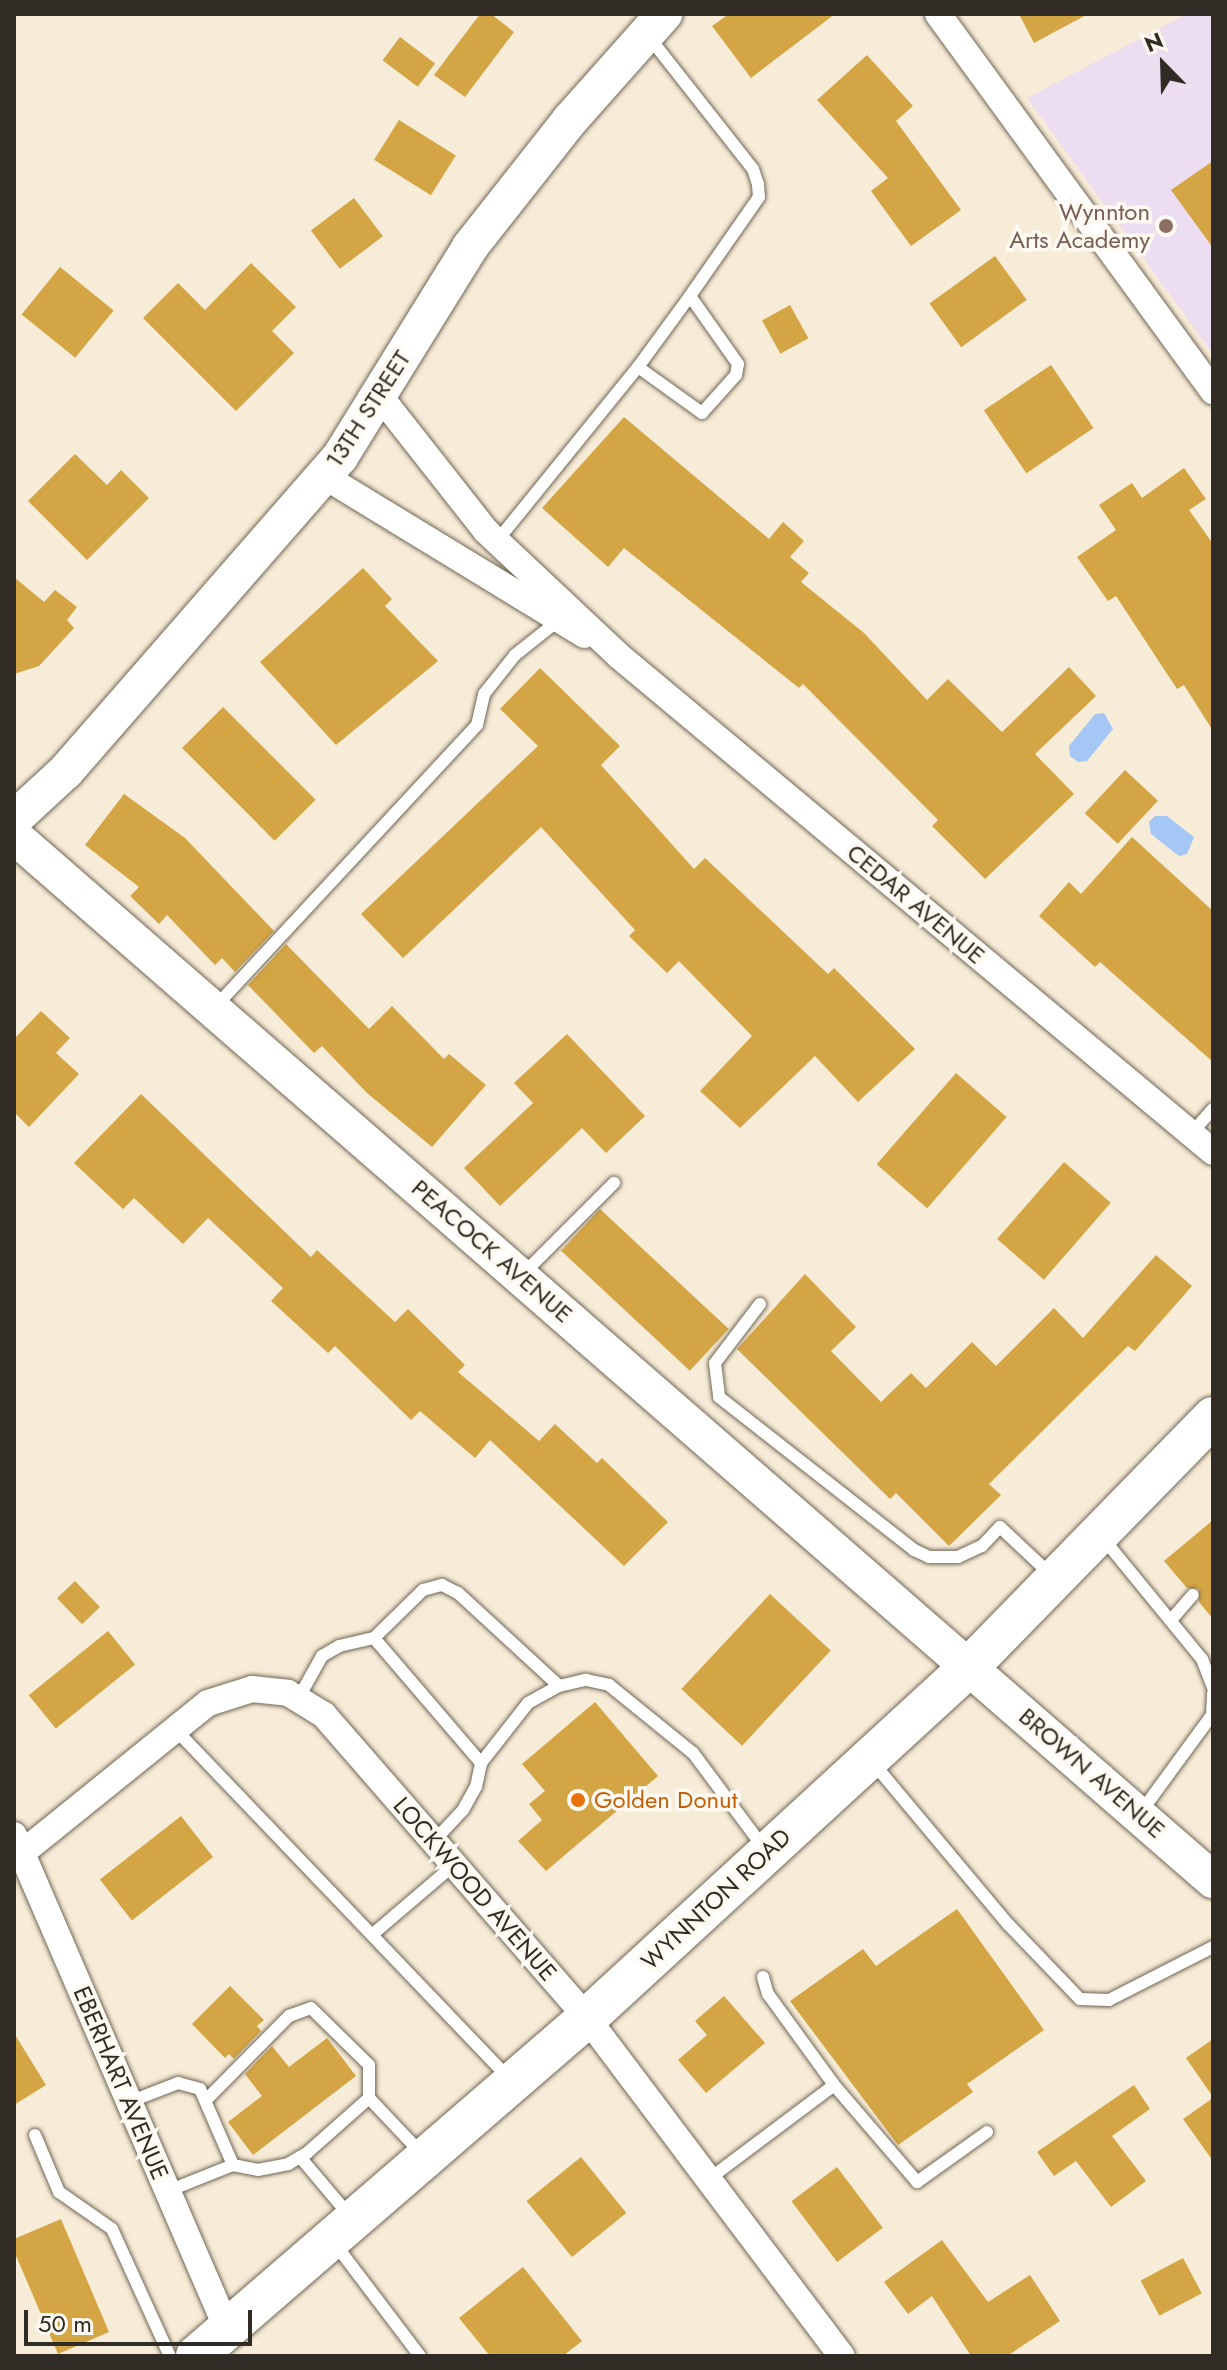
<!DOCTYPE html>
<style>
body{margin:0}
#map{position:relative;width:1227px;height:2370px;overflow:hidden;background:#f7ecd7;font-family:Jost,sans-serif}
div>[style]{position:absolute}
[style*='--x']{left:calc(var(--x)*1px);top:calc(var(--y)*1px);width:calc(var(--w)*1px);rotate:calc(var(--a)*1deg)}
.education>*{inset:0;background:#ecddf0}
.water>*{inset:0;background:#a4c7f5}
.building>*{inset:0;background:#d4a544;transform-origin:0 0}
.roads{filter:drop-shadow(0 0 2px #706654) drop-shadow(0 0 2px #706654)}
.lane>*{height:12px;margin:-6px;padding:0 6px;transform-origin:6px;border-radius:6px;background:#fff}
.street>*{height:26px;margin:-13px;padding:0 13px;transform-origin:13px;border-radius:13px;background:#fff}
.secondary>*{height:36px;margin:-18px;padding:0 18px;transform-origin:18px;border-radius:18px;background:#fff}
.primary>*{height:40px;margin:-20px;padding:0 20px;transform-origin:20px;border-radius:20px;background:#fff}
.dots>*{width:22px;height:22px;translate:-50% -50%;box-sizing:border-box;border:4px solid #fefaf2;border-radius:50%}
span{translate:-50% -50%;white-space:nowrap;text-align:center;line-height:1.15;-webkit-text-stroke:7px #fefaf2;paint-order:stroke}
.education-label{font-size:24px;color:#785e54}
.right{translate:-100% -50%;text-align:right}
.street-label{font-size:24px;color:#302b24}
.food-label{font-size:24px;color:#c56008}
.left{translate:0 -50%;text-align:left}
.frame{position:absolute;inset:0;border:16px solid #302b24;pointer-events:none}
.north{position:absolute;left:1123px;top:24px;width:80px;height:80px;-webkit-text-stroke:6px #fefaf2;paint-order:stroke;rotate:337deg;font-size:22px;font-weight:700;line-height:32px;text-align:center;color:#302b24}
.north::after{content:'';display:block;margin:auto;width:28px;height:36px;background:#302b24;clip-path:polygon(50% 0,100% 100%,50% 72%,0 100%)}
.scale{position:absolute;left:24px;top:2310px;width:228px;height:36px;box-sizing:border-box;border:4px solid #302b24;border-top:0;padding-left:10px;font-size:24px;line-height:28px;white-space:nowrap;color:#302b24;-webkit-text-stroke:6px #fefaf2;paint-order:stroke}
</style>
<div id="map">
<div class="education">
<i style="clip-path:polygon(1187px 14px,1213px 14px,1213px 354px,1027px 98px)"></i>
</div>
<div class="water">
<i style="clip-path:polygon(1104px 713px,1113px 729px,1087px 761px,1078px 762px,1070px 756px,1069px 746px,1095px 714px)"></i>
<i style="clip-path:polygon(1155px 816px,1167px 816px,1194px 837px,1187px 854px,1179px 856px,1151px 834px,1149px 822px)"></i>
</div>
<div class="building">
<i style="clip-path:polygon(480px 14px,491px 14px,514px 32px,465px 97px,434px 75px)"></i>
<i style="clip-path:polygon(729px 14px,835px 14px,751px 78px,712px 26px)"></i>
<i style="clip-path:polygon(1019px 14px,1088px 14px,1034px 43px)"></i>
<i style="left:400px;top:37px;width:44px;height:29px;rotate:37deg"></i>
<i style="clip-path:polygon(867px 55px,913px 106px,896px 121px,961px 210px,911px 246px,871px 191px,888px 178px,817px 100px)"></i>
<i style="left:399px;top:120px;width:67px;height:47px;rotate:32deg"></i>
<i style="clip-path:polygon(1213px 161px,1213px 248px,1171px 190px)"></i>
<i style="left:354px;top:198px;width:48px;height:54px;rotate:53deg"></i>
<i style="left:995px;top:256px;width:54px;height:81px;rotate:54deg"></i>
<i style="clip-path:polygon(251px 263px,296px 307px,272px 331px,294px 353px,236px 411px,143px 318px,178px 283px,205px 310px)"></i>
<i style="left:60px;top:267px;width:69px;height:61px;rotate:39deg"></i>
<i style="left:790px;top:305px;width:38px;height:32px;rotate:61deg"></i>
<i style="left:1051px;top:365px;width:76px;height:81px;rotate:56deg"></i>
<i style="clip-path:polygon(624px 417px,769px 539px,783px 522px,804px 541px,790px 557px,809px 573px,801px 582px,864px 633px,927px 700px,948px 679px,1002px 732px,1069px 667px,1096px 696px,1035px 754px,1074px 794px,985px 879px,932px 826px,938px 820px,803px 684px,799px 688px,624px 548px,608px 567px,542px 508px)"></i>
<i style="clip-path:polygon(75px 454px,107px 485px,121px 470px,149px 498px,87px 560px,28px 501px)"></i>
<i style="clip-path:polygon(1184px 468px,1206px 499px,1189px 510px,1213px 544px,1213px 731px,1184px 685px,1177px 689px,1116px 596px,1108px 601px,1077px 557px,1116px 530px,1099px 505px,1132px 483px,1142px 498px)"></i>
<i style="clip-path:polygon(363px 568px,392px 599px,385px 606px,438px 661px,336px 745px,260px 662px)"></i>
<i style="clip-path:polygon(14px 577px,44px 602px,55px 590px,77px 607px,67px 620px,74px 628px,39px 666px,14px 674px)"></i>
<i style="clip-path:polygon(540px 668px,620px 746px,601px 765px,694px 869px,705px 858px,828px 974px,834px 968px,915px 1049px,858px 1102px,815px 1056px,740px 1128px,700px 1091px,752px 1036px,679px 961px,667px 973px,629px 936px,635px 930px,541px 827px,403px 958px,361px 914px,538px 746px,500px 709px)"></i>
<i style="left:223px;top:707px;width:131px;height:58px;rotate:45deg"></i>
<i style="left:1125px;top:770px;width:45px;height:59px;rotate:43deg"></i>
<i style="clip-path:polygon(124px 794px,185px 838px,274px 931px,235px 972px,222px 958px,215px 965px,167px 915px,159px 924px,130px 896px,139px 887px,85px 845px)"></i>
<i style="clip-path:polygon(1132px 837px,1213px 911px,1213px 1062px,1100px 962px,1095px 967px,1039px 916px,1069px 882px,1081px 894px)"></i>
<i style="clip-path:polygon(286px 944px,369px 1029px,392px 1006px,444px 1059px,449px 1054px,486px 1085px,432px 1147px,367px 1093px,322px 1046px,314px 1053px,248px 985px)"></i>
<i style="clip-path:polygon(41px 1011px,70px 1038px,56px 1053px,79px 1074px,29px 1127px,14px 1112px,14px 1039px)"></i>
<i style="clip-path:polygon(567px 1034px,645px 1116px,606px 1153px,582px 1128px,500px 1206px,464px 1168px,533px 1103px,514px 1083px)"></i>
<i style="left:956px;top:1073px;width:67px;height:121px;rotate:41deg"></i>
<i style="clip-path:polygon(141px 1094px,311px 1257px,317px 1250px,395px 1322px,408px 1309px,465px 1365px,458px 1372px,539px 1441px,555px 1424px,597px 1463px,602px 1458px,668px 1522px,624px 1566px,490px 1440px,475px 1458px,420px 1411px,411px 1420px,335px 1346px,328px 1353px,271px 1301px,283px 1288px,208px 1218px,183px 1244px,134px 1198px,123px 1209px,74px 1163px)"></i>
<i style="left:1064px;top:1162px;width:62px;height:102px;rotate:41deg"></i>
<i style="left:600px;top:1209px;width:176px;height:57px;rotate:43deg"></i>
<i style="clip-path:polygon(1156px 1255px,1192px 1286px,1135px 1351px,1128px 1346px,989px 1484px,1001px 1495px,949px 1546px,896px 1493px,890px 1499px,737px 1349px,805px 1274px,856px 1327px,831px 1351px,881px 1402px,911px 1373px,926px 1388px,972px 1342px,996px 1366px,1054px 1308px,1083px 1338px)"></i>
<i style="clip-path:polygon(1213px 1520px,1213px 1619px,1199px 1602px,1199px 1589px,1187px 1588px,1164px 1561px)"></i>
<i style="left:75px;top:1581px;width:36px;height:25px;rotate:46deg"></i>
<i style="left:770px;top:1594px;width:83px;height:130px;rotate:43deg"></i>
<i style="left:108px;top:1631px;width:43px;height:102px;rotate:51deg"></i>
<i style="clip-path:polygon(595px 1702px,658px 1776px,546px 1871px,518px 1841px,542px 1820px,529px 1804px,545px 1791px,522px 1764px)"></i>
<i style="left:181px;top:1816px;width:52px;height:103px;rotate:52deg"></i>
<i style="clip-path:polygon(957px 1909px,1044px 2030px,967px 2084px,973px 2092px,898px 2145px,790px 2001px,863px 1949px,876px 1966px)"></i>
<i style="clip-path:polygon(230px 1986px,264px 2020px,257px 2026px,261px 2031px,234px 2059px,229px 2054px,225px 2058px,192px 2024px)"></i>
<i style="clip-path:polygon(724px 1996px,765px 2043px,706px 2093px,678px 2060px,707px 2035px,695px 2021px)"></i>
<i style="clip-path:polygon(14px 2033px,46px 2085px,14px 2105px)"></i>
<i style="clip-path:polygon(327px 2038px,356px 2076px,253px 2155px,228px 2122px,262px 2096px,245px 2074px,272px 2046px,289px 2067px)"></i>
<i style="clip-path:polygon(1213px 2039px,1213px 2097px,1186px 2058px)"></i>
<i style="clip-path:polygon(1134px 2085px,1150px 2109px,1112px 2136px,1146px 2181px,1111px 2207px,1076px 2161px,1054px 2176px,1037px 2152px)"></i>
<i style="clip-path:polygon(1213px 2098px,1213px 2161px,1183px 2119px)"></i>
<i style="left:581px;top:2157px;width:72px;height:70px;rotate:51deg"></i>
<i style="left:837px;top:2167px;width:76px;height:57px;rotate:53deg"></i>
<i style="clip-path:polygon(61px 2219px,109px 2332px,58px 2354px,14px 2251px,14px 2239px)"></i>
<i style="clip-path:polygon(942px 2240px,988px 2302px,1030px 2275px,1060px 2321px,1007px 2356px,971px 2356px,932px 2296px,908px 2314px,884px 2282px)"></i>
<i style="left:1183px;top:2258px;width:40px;height:48px;rotate:62deg"></i>
<i style="clip-path:polygon(523px 2267px,582px 2341px,563px 2356px,490px 2356px,459px 2318px)"></i>
</div>
<div class="roads">
<div class="lane">
<i style="--x:649;--y:37;--w:168;--a:51.8"></i>
<i style="--x:753;--y:169;--w:16;--a:72"></i>
<i style="--x:758;--y:184;--w:13;--a:86"></i>
<i style="--x:759;--y:197;--w:121;--a:124.9"></i>
<i style="--x:497;--y:541;--w:224;--a:-51"></i>
<i style="--x:638;--y:367;--w:79;--a:35.7"></i>
<i style="--x:702;--y:413;--w:51;--a:-48.2"></i>
<i style="--x:736;--y:375;--w:11;--a:-80"></i>
<i style="--x:738;--y:364;--w:83;--a:-125.2"></i>
<i style="--x:690;--y:296;--w:88;--a:126.2"></i>
<i style="--x:216;--y:1006;--w:384;--a:-47.1"></i>
<i style="--x:477;--y:725;--w:32;--a:-77"></i>
<i style="--x:484;--y:694;--w:50;--a:-51.5"></i>
<i style="--x:515;--y:655;--w:56;--a:-38.5"></i>
<i style="--x:1191;--y:1134;--w:33;--a:-49"></i>
<i style="--x:523;--y:1274;--w:129;--a:-45"></i>
<i style="--x:760;--y:1304;--w:74;--a:127.3"></i>
<i style="--x:715;--y:1363;--w:34;--a:83"></i>
<i style="--x:719;--y:1397;--w:248;--a:38.1"></i>
<i style="--x:914;--y:1550;--w:17;--a:25"></i>
<i style="--x:929;--y:1557;--w:29;--a:0"></i>
<i style="--x:958;--y:1557;--w:26;--a:-25"></i>
<i style="--x:982;--y:1546;--w:26;--a:-47"></i>
<i style="--x:1000;--y:1527;--w:69;--a:43.2"></i>
<i style="--x:1102;--y:1537;--w:158;--a:50.7"></i>
<i style="--x:1202;--y:1659;--w:31;--a:69"></i>
<i style="--x:1171;--y:1620;--w:33;--a:-49"></i>
<i style="--x:374;--y:1638;--w:165;--a:49.4"></i>
<i style="--x:298;--y:1699;--w:49;--a:-60.8"></i>
<i style="--x:322;--y:1656;--w:20;--a:-30"></i>
<i style="--x:339;--y:1646;--w:36;--a:-13"></i>
<i style="--x:374;--y:1638;--w:69;--a:-44.4"></i>
<i style="--x:423;--y:1590;--w:20;--a:-15"></i>
<i style="--x:442;--y:1585;--w:18;--a:27"></i>
<i style="--x:458;--y:1593;--w:137;--a:42.6"></i>
<i style="--x:175;--y:1729;--w:482;--a:46.3"></i>
<i style="--x:874;--y:1764;--w:209;--a:50.1"></i>
<i style="--x:1008;--y:1924;--w:104;--a:46.2"></i>
<i style="--x:1080;--y:1999;--w:29;--a:2"></i>
<i style="--x:1109;--y:2000;--w:117;--a:-27"></i>
<i style="--x:1141;--y:1812;--w:120;--a:-53.8"></i>
<i style="--x:1212;--y:1715;--w:22;--a:-87"></i>
<i style="--x:435;--y:1840;--w:41;--a:-47"></i>
<i style="--x:463;--y:1810;--w:26;--a:-61"></i>
<i style="--x:476;--y:1787;--w:25;--a:-78"></i>
<i style="--x:481;--y:1763;--w:76;--a:-51.9"></i>
<i style="--x:528;--y:1703;--w:35;--a:-29"></i>
<i style="--x:559;--y:1686;--w:28;--a:-13"></i>
<i style="--x:586;--y:1680;--w:24;--a:12"></i>
<i style="--x:609;--y:1685;--w:108;--a:39"></i>
<i style="--x:693;--y:1753;--w:117;--a:53.3"></i>
<i style="--x:373;--y:1934;--w:109;--a:-40.5"></i>
<i style="--x:763;--y:1977;--w:18;--a:74"></i>
<i style="--x:768;--y:1994;--w:112;--a:54"></i>
<i style="--x:207;--y:2099;--w:117;--a:-45.3"></i>
<i style="--x:289;--y:2016;--w:23;--a:-20"></i>
<i style="--x:311;--y:2008;--w:81;--a:44.5"></i>
<i style="--x:369;--y:2065;--w:33;--a:90"></i>
<i style="--x:369;--y:2098;--w:76;--a:46.6"></i>
<i style="--x:129;--y:2102;--w:53;--a:-21.2"></i>
<i style="--x:178;--y:2083;--w:23;--a:15"></i>
<i style="--x:200;--y:2089;--w:83;--a:66.5"></i>
<i style="--x:233;--y:2165;--w:25;--a:11"></i>
<i style="--x:258;--y:2170;--w:31;--a:-11"></i>
<i style="--x:288;--y:2164;--w:22;--a:-30"></i>
<i style="--x:307;--y:2153;--w:83;--a:-41.6"></i>
<i style="--x:35;--y:2135;--w:62;--a:67.2"></i>
<i style="--x:59;--y:2192;--w:65;--a:34.9"></i>
<i style="--x:112;--y:2229;--w:140;--a:65.5"></i>
<i style="--x:300;--y:2157;--w:76;--a:49.8"></i>
<i style="--x:709;--y:2179;--w:156;--a:-36.9"></i>
<i style="--x:834;--y:2085;--w:128;--a:49.4"></i>
<i style="--x:917;--y:2182;--w:86;--a:-35.5"></i>
<i style="--x:168;--y:2191;--w:70;--a:-21.8"></i>
<i style="--x:335;--y:2244;--w:141;--a:52.8"></i>
</div>
<div class="street">
<i style="--x:938;--y:14;--w:467;--a:53.9"></i>
<i style="--x:379;--y:395;--w:173;--a:51.8"></i>
<i style="--x:486;--y:531;--w:183;--a:43.2"></i>
<i style="--x:619;--y:656;--w:774;--a:39.86"></i>
<i style="--x:324;--y:476;--w:305;--a:31.4"></i>
<i style="--x:14;--y:1835;--w:540;--a:66.66"></i>
<i style="--x:22;--y:1853;--w:239;--a:-38.9"></i>
<i style="--x:208;--y:1703;--w:46;--a:-17.7"></i>
<i style="--x:252;--y:1689;--w:36;--a:6"></i>
<i style="--x:288;--y:1693;--w:42;--a:31.4"></i>
<i style="--x:324;--y:1715;--w:401;--a:49"></i>
<i style="--x:587;--y:2018;--w:423;--a:53"></i>
</div>
<div class="secondary">
<i style="--x:14;--y:819;--w:71;--a:-42.7"></i>
<i style="--x:66;--y:771;--w:417;--a:-48.9"></i>
<i style="--x:340;--y:457;--w:247;--a:-58.2"></i>
<i style="--x:470;--y:247;--w:162;--a:-51.8"></i>
<i style="--x:570;--y:120;--w:142;--a:-48.4"></i>
<i style="--x:14;--y:836;--w:1590;--a:41.05"></i>
</div>
<div class="primary">
<i style="--x:196;--y:2356;--w:517;--a:-40.84"></i>
<i style="--x:587;--y:2018;--w:520;--a:-42.58"></i>
<i style="--x:970;--y:1666;--w:348;--a:-45.7"></i>
</div>
</div>
<div class="dots">
<i style="left:1166px;top:226px;background:#8d6e63"></i>
<i style="left:578px;top:1800px;background:#e8710a"></i>
</div>
<div class="education-label">
<span class="right" style="left:1150px;top:226px">Wynnton<br>Arts Academy</span>
</div>
<div class="street-label">
<span style="left:368px;top:409px;rotate:-57deg">13TH STREET</span>
<span style="left:916px;top:904px;rotate:40deg">CEDAR AVENUE</span>
<span style="left:492px;top:1251px;rotate:41deg">PEACOCK AVENUE</span>
<span style="left:1092px;top:1773px;rotate:41deg">BROWN AVENUE</span>
<span style="left:475px;top:1889px;rotate:49deg">LOCKWOOD AVENUE</span>
<span style="left:716px;top:1899px;rotate:-43deg">WYNNTON ROAD</span>
<span style="left:121px;top:2083px;rotate:67deg">EBERHART AVENUE</span>
</div>
<div class="food-label">
<span class="left" style="left:594px;top:1800px">Golden Donut</span>
</div>
<div class="frame"></div>
<div class="north">N</div>
<div class="scale">50 m</div>
</div>
